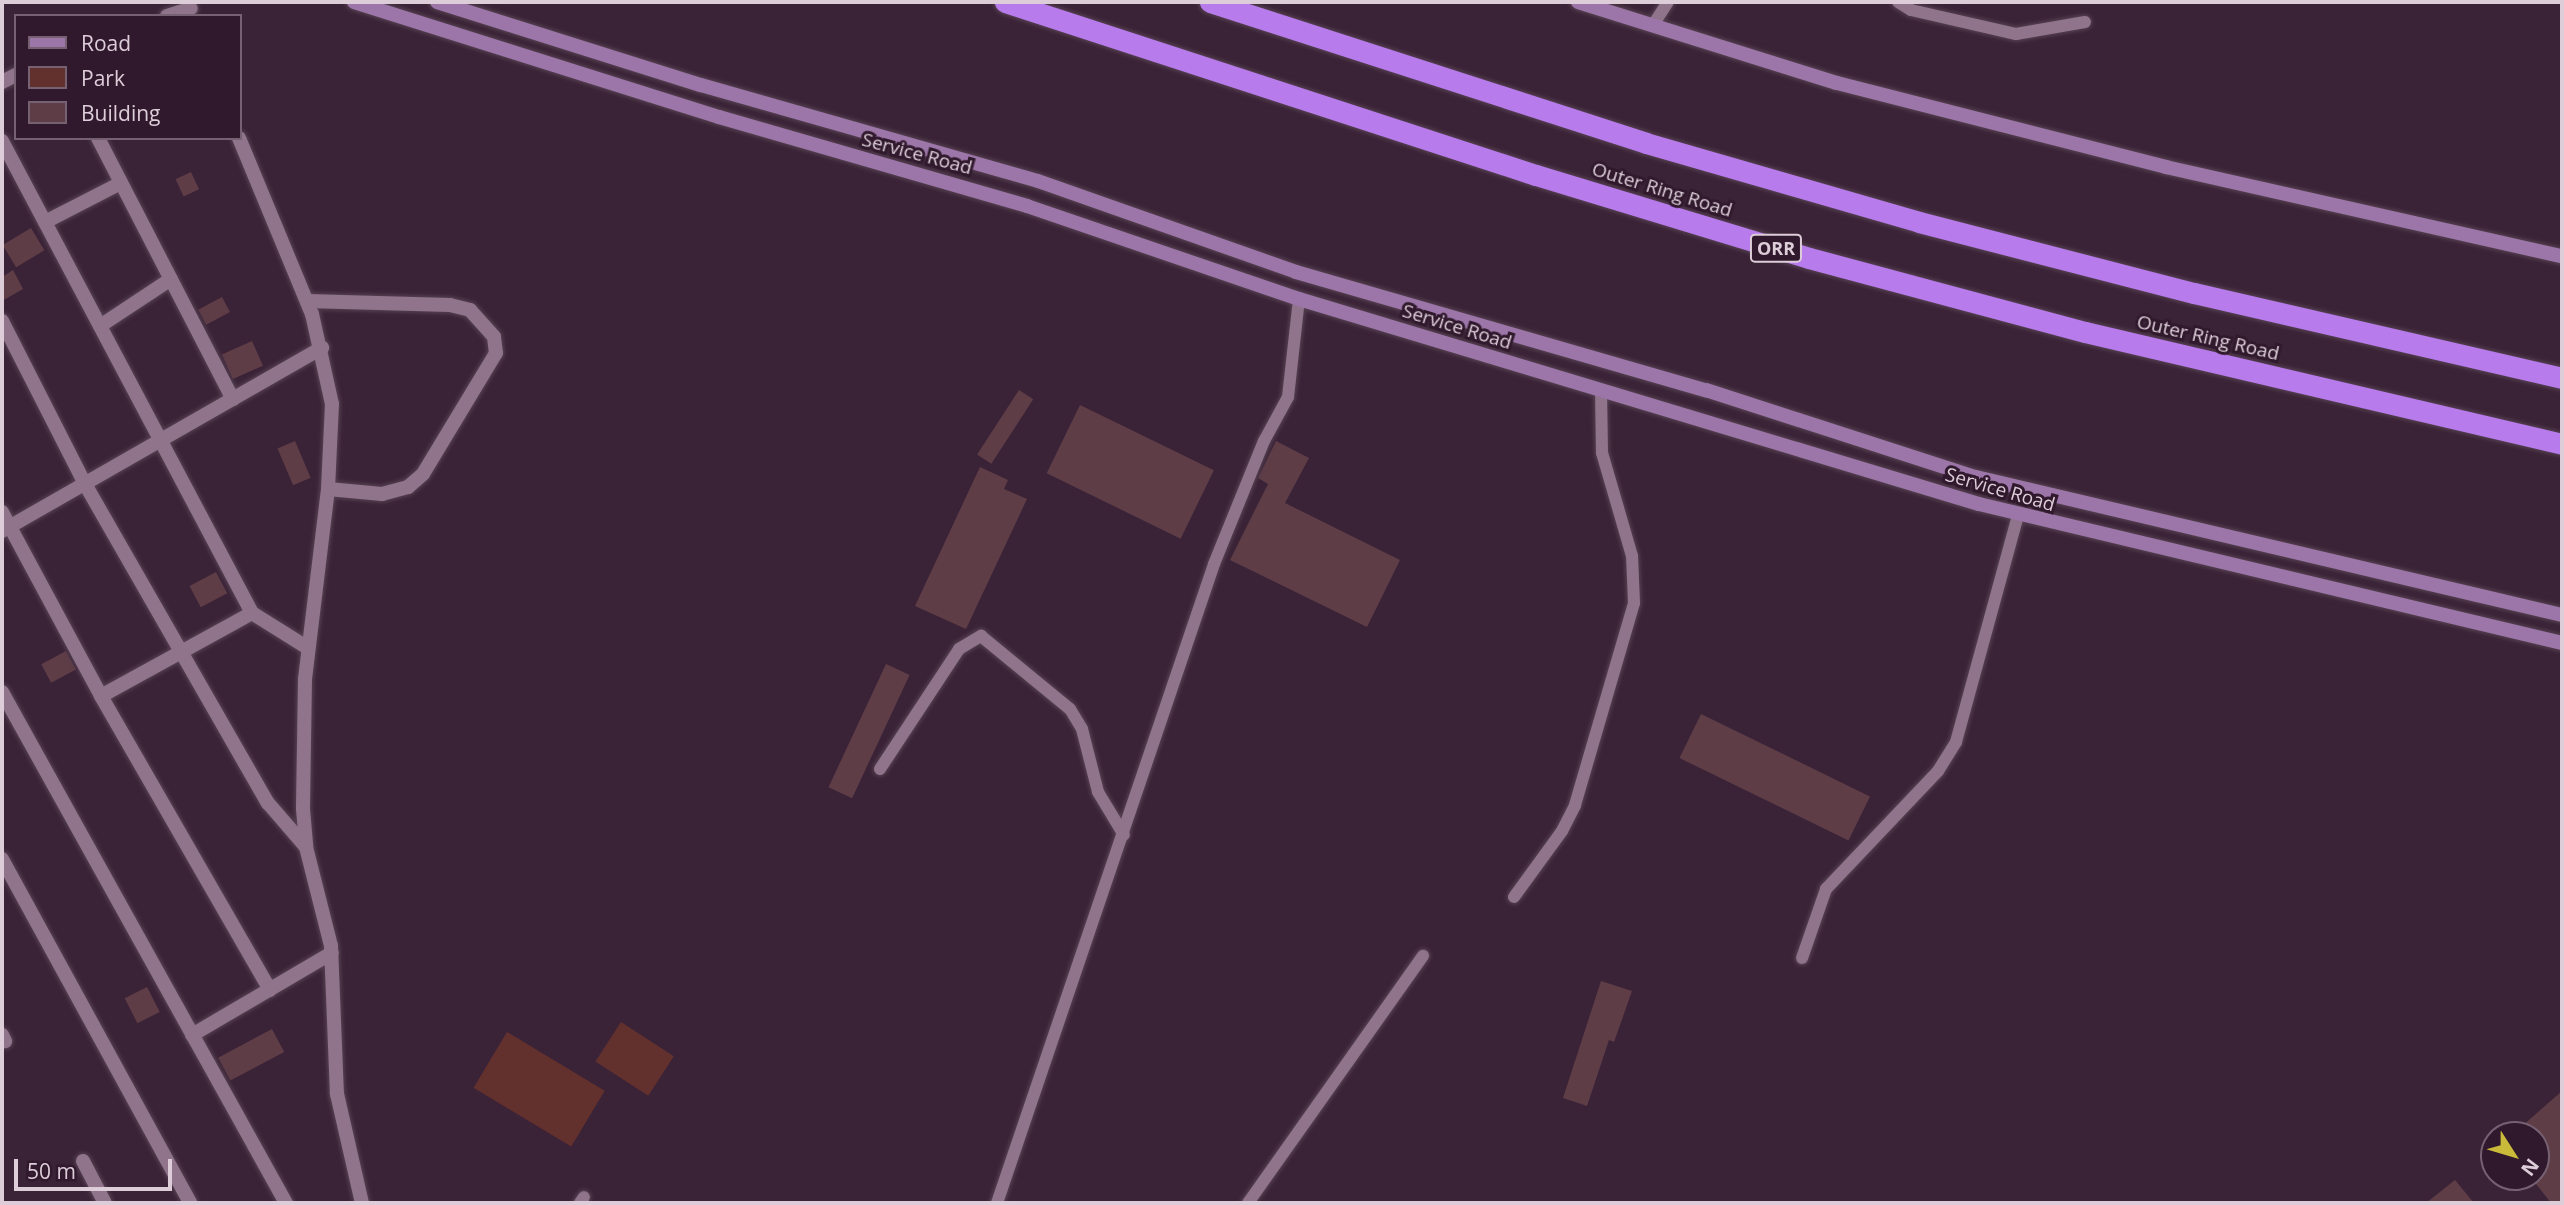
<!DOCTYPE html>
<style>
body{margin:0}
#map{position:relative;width:2564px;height:1205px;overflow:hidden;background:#3b2337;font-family:"Open Sans",sans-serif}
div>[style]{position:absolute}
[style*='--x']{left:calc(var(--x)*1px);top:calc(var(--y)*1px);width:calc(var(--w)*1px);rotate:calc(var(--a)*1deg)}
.green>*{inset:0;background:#62302d;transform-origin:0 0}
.building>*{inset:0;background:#5e3d47;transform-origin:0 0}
.roads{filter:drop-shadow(0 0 2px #564252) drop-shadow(0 0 2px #564252)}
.service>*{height:12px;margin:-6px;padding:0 6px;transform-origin:6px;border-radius:6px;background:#90748b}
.minor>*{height:14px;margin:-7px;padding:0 7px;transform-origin:7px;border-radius:7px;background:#90748b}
.secondary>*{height:14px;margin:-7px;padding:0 7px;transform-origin:7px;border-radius:7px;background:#9c76a8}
.motorway>*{height:21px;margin:-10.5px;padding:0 10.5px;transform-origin:10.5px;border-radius:10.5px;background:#b77bec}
span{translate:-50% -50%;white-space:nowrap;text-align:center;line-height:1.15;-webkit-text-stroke:6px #30192d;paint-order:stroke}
.shield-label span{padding:2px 5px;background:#30192d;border:2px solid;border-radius:5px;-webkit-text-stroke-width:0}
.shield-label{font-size:18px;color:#ddcdd9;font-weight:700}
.street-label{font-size:19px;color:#ddcdd9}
.frame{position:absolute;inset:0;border:4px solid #ddcdd9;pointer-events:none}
.legend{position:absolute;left:14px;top:14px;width:228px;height:126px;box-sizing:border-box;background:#30192d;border:2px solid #756172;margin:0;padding:9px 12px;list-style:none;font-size:21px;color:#ddcdd9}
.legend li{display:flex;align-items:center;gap:14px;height:35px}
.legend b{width:35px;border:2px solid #756172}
.north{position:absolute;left:2480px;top:1121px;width:70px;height:70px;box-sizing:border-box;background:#30192d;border:2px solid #756172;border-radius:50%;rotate:127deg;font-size:19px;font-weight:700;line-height:28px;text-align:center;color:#ddcdd9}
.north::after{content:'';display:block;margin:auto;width:24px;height:32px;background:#c9ba3a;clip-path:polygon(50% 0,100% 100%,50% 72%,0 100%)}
.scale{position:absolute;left:14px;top:1159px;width:158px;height:32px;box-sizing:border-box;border:4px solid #ddcdd9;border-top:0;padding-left:9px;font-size:21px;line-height:24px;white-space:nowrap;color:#ddcdd9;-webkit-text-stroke:5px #30192d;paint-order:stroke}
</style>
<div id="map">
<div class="green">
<i style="left:621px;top:1022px;width:63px;height:47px;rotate:33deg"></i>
<i style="left:507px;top:1032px;width:114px;height:65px;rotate:31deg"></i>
</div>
<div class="building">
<i style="left:191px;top:172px;width:19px;height:17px;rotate:65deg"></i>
<i style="left:31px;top:228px;width:26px;height:33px;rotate:59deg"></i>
<i style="clip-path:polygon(13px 270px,23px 289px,2px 301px,2px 277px)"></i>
<i style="left:222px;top:297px;width:17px;height:27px;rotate:62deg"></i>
<i style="left:252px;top:341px;width:27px;height:33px;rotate:66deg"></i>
<i style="left:1019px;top:390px;width:17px;height:77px;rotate:33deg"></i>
<i style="left:1080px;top:405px;width:149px;height:76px;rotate:26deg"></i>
<i style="left:295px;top:441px;width:40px;height:19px;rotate:67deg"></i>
<i style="clip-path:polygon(1276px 441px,1309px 458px,1285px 503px,1400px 560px,1367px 627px,1230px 560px,1268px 484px,1258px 478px)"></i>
<i style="clip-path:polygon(980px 467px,1008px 480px,1004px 489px,1027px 499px,966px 629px,915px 606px)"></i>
<i style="left:216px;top:572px;width:24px;height:30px;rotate:62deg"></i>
<i style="left:66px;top:651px;width:21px;height:28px;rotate:62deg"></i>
<i style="left:886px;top:664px;width:26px;height:136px;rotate:25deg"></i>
<i style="left:1701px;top:714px;width:188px;height:49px;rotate:26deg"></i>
<i style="clip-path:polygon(1601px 981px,1632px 991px,1614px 1042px,1609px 1040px,1587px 1106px,1563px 1098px)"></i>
<i style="left:147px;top:987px;width:28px;height:25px;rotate:63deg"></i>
<i style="left:272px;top:1029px;width:26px;height:61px;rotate:62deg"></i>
<i style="clip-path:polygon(2562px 1091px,2562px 1203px,2551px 1203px,2536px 1184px,2536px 1135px,2512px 1135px)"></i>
<i style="clip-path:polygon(2455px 1180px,2474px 1203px,2426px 1203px)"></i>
</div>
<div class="roads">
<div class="service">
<i style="--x:1898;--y:2;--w:15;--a:32"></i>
<i style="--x:1911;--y:10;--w:108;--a:12.9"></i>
<i style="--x:2016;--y:34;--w:70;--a:-9.9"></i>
<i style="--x:1653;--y:25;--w:27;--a:-57"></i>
<i style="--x:880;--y:769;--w:144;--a:-56.6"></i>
<i style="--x:959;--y:649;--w:26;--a:-31"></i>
<i style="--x:981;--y:636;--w:115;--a:39.4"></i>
<i style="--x:1070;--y:709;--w:23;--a:59"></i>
<i style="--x:1082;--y:729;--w:65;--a:75.7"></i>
<i style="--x:1098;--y:792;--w:50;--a:58.8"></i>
<i style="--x:1514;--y:897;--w:82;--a:-54"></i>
<i style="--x:1562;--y:831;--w:29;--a:-63"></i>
<i style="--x:1575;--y:805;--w:210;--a:-73.7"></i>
<i style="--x:1634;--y:603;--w:47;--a:-92.4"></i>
<i style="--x:1632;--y:556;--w:107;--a:-106.2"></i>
<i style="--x:1602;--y:453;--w:63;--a:-90.9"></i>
<i style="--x:1802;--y:958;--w:73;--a:-70.8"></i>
<i style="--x:1826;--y:889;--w:163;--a:-46.5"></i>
<i style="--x:1938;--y:771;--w:34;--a:-58"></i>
<i style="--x:1956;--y:742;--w:235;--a:-74.7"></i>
<i style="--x:580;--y:1203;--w:7;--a:-56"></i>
<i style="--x:997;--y:1203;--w:675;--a:-71.24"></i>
<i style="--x:1214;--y:564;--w:133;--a:-67.9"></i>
<i style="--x:1264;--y:441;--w:50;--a:-61.4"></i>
<i style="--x:1288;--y:397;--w:99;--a:-83.6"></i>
<i style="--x:1248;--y:1203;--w:303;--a:-54.7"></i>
</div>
<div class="minor">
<i style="--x:167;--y:16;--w:25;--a:-18"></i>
<i style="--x:2;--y:82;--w:16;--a:-27"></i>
<i style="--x:98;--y:138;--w:294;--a:62.7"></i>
<i style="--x:239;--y:138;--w:191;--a:67.5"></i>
<i style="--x:312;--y:314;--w:92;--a:77.5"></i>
<i style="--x:332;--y:404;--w:85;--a:92.7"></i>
<i style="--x:328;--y:489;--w:191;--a:96.9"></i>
<i style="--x:305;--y:679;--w:130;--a:90.9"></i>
<i style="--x:303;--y:809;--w:38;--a:85"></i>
<i style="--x:306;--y:847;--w:102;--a:75.8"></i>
<i style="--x:331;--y:946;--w:148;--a:87.7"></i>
<i style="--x:337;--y:1094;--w:112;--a:77.1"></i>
<i style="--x:2;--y:141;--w:534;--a:62.09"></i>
<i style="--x:252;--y:613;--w:66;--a:32"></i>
<i style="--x:45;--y:222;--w:85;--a:-27.2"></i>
<i style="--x:307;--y:301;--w:143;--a:1.6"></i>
<i style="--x:450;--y:305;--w:21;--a:14"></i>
<i style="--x:470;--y:310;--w:36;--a:48"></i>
<i style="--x:494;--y:337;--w:16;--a:83"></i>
<i style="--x:496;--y:353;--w:141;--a:121.1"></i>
<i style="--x:423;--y:474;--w:20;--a:139"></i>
<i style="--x:408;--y:487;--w:27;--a:165"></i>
<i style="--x:382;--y:494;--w:54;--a:-174.7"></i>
<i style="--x:2;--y:321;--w:183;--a:63"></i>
<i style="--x:85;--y:484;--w:368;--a:60.2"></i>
<i style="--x:268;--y:803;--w:58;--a:49.2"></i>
<i style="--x:100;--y:326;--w:85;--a:-33.5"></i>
<i style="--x:2;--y:512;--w:209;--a:61.7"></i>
<i style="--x:101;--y:696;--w:172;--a:-28.8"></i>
<i style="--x:2;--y:531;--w:369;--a:-29.8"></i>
<i style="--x:2;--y:692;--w:585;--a:60.94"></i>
<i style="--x:101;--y:696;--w:339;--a:60.1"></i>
<i style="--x:2;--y:859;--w:392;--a:61.3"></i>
<i style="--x:2;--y:1035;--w:7;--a:63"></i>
<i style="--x:192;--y:1035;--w:162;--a:-30.4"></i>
<i style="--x:83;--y:1161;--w:47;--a:62.4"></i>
</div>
<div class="secondary">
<i style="--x:354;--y:2;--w:383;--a:17.5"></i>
<i style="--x:719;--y:117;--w:321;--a:16.1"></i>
<i style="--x:1027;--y:206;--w:287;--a:18.9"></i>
<i style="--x:1299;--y:299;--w:710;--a:16.78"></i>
<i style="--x:1979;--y:504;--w:599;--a:13.41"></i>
<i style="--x:437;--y:2;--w:277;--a:17.5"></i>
<i style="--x:701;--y:85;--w:350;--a:15.9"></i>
<i style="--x:1038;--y:181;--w:274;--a:19.4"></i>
<i style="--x:1296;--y:272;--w:427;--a:16.1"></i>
<i style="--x:1706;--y:390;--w:284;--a:17.9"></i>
<i style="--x:1976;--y:477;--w:602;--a:13.25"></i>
<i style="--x:1578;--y:2;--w:271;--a:17.4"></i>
<i style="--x:1837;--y:83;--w:340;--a:14.3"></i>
<i style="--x:2166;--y:167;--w:406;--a:12.7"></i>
</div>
<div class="motorway">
<i style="--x:1005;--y:2;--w:558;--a:18.05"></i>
<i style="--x:1536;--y:175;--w:285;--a:16.9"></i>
<i style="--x:1809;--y:258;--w:286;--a:15"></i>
<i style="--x:2085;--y:332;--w:490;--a:13.2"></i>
<i style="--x:1210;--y:2;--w:458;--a:17.9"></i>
<i style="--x:1646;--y:143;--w:284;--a:16.1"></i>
<i style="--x:1919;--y:222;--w:284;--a:14.5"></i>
<i style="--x:2194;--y:293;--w:378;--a:13"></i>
</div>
</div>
<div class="shield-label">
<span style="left:1776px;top:248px">ORR</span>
</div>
<div class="street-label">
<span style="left:917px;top:154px;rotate:15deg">Service Road</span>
<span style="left:1662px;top:190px;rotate:17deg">Outer Ring Road</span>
<span style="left:1457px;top:327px;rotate:17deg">Service Road</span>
<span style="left:2208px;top:338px;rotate:13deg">Outer Ring Road</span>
<span style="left:2000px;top:490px;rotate:16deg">Service Road</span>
</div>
<div class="frame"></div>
<ul class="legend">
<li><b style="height:9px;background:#9c76a8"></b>Road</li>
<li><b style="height:19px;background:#62302d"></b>Park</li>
<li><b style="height:19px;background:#5e3d47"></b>Building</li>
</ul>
<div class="north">N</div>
<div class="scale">50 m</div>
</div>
